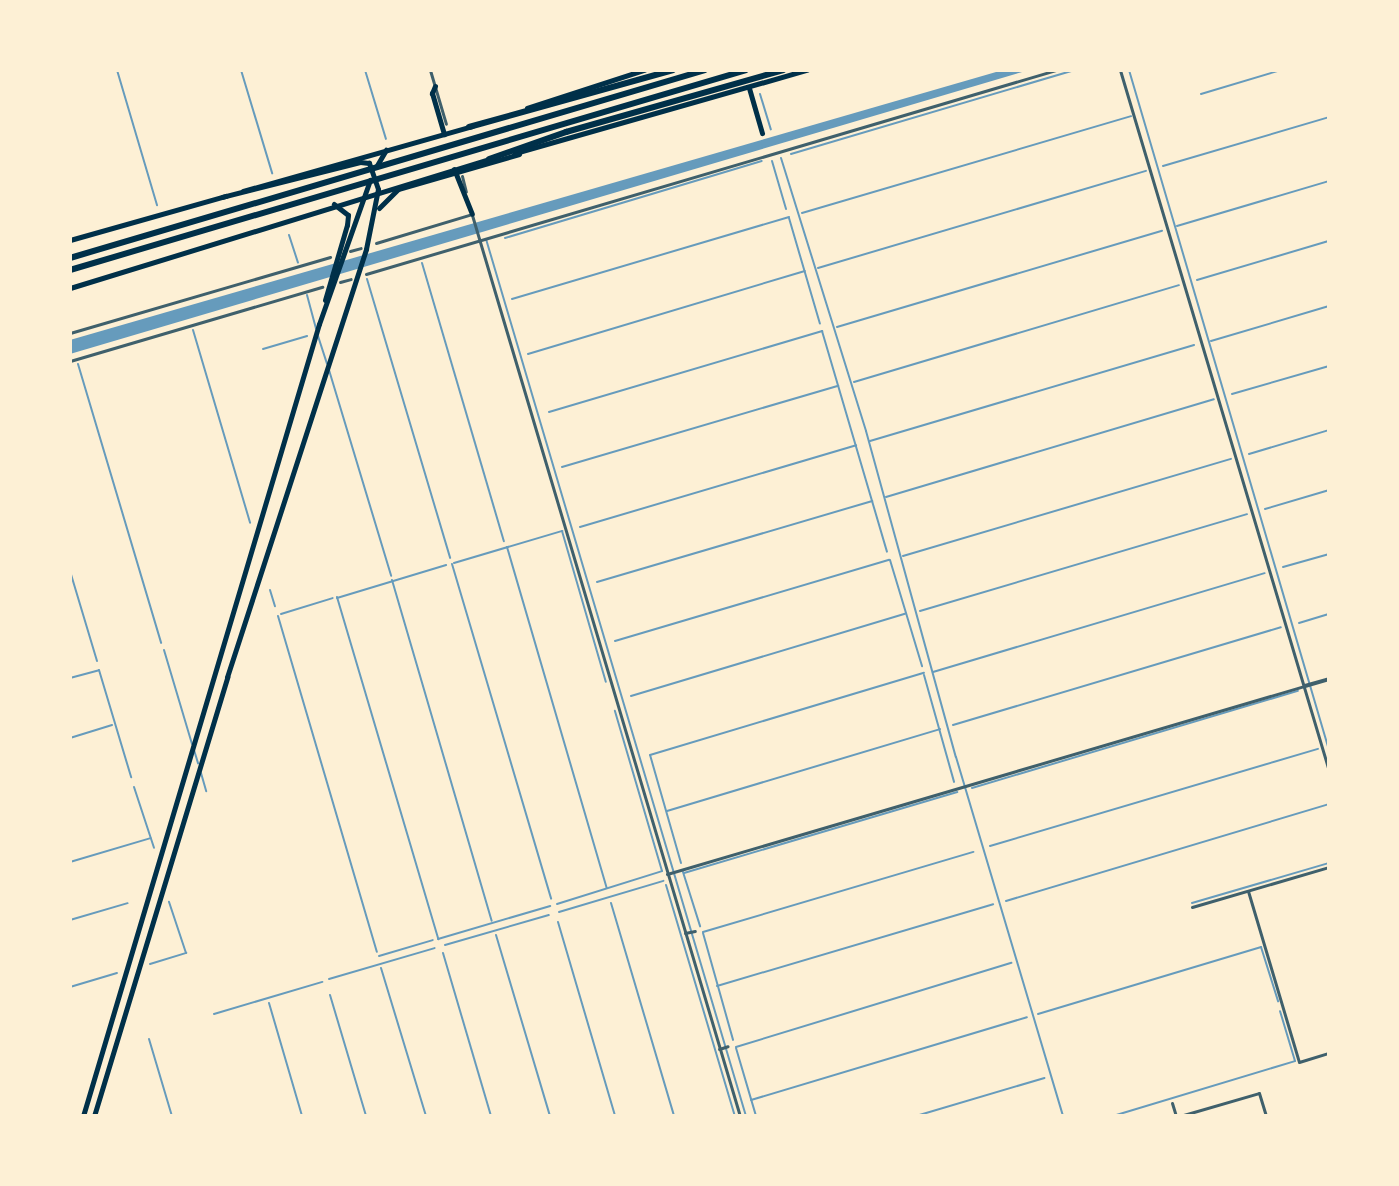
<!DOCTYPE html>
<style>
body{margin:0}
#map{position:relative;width:1399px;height:1186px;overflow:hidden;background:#fdf0d5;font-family:Georgia,serif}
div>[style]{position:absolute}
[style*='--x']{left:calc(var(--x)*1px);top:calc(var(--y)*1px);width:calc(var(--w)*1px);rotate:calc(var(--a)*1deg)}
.water>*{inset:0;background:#669bbc}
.stream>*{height:2px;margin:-1px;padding:0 1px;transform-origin:1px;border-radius:1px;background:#669bbc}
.minor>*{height:3px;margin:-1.5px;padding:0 1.5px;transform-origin:1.5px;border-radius:1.5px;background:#3f606c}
.tertiary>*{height:4px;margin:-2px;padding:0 2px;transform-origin:2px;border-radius:2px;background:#3f606c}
.trunk>*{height:5px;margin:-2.5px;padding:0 2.5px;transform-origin:2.5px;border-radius:2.5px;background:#003049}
.motorway>*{height:6px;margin:-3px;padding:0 3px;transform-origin:3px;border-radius:3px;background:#003049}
span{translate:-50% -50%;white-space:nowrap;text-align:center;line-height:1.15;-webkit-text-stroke:8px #fdf0d5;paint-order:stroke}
.frame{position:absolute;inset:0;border:72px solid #fdf0d5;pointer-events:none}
</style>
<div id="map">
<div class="water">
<i style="clip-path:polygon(1003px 70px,1029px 70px,70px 354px,70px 340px)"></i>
</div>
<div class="stream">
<i style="--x:117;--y:70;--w:141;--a:73.5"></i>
<i style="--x:241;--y:70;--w:108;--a:73.2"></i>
<i style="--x:365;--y:70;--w:72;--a:73.1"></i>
<i style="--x:1129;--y:70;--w:709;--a:73.61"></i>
<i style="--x:760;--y:94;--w:37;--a:73"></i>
<i style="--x:1201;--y:94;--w:84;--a:-16.7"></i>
<i style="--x:791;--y:154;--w:295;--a:-16.5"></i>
<i style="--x:781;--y:158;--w:286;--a:72.7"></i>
<i style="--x:866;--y:431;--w:338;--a:74.6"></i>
<i style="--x:956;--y:757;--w:375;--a:73.4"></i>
<i style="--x:772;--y:161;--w:50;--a:73.7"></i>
<i style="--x:1163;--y:166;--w:173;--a:-16.4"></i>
<i style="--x:802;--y:213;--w:343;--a:-16.4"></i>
<i style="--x:789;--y:218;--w:110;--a:73.7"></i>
<i style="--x:1177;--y:226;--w:159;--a:-16.5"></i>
<i style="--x:289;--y:235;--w:29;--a:72"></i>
<i style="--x:505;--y:238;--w:268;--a:-16.7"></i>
<i style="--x:486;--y:239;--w:915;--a:73.49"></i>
<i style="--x:422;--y:263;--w:290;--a:73.6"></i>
<i style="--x:818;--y:268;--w:342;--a:-16.5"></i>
<i style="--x:367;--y:279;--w:291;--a:73.4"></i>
<i style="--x:1197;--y:280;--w:138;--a:-16.5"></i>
<i style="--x:307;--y:295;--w:35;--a:75"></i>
<i style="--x:512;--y:299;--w:289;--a:-16.5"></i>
<i style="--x:837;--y:327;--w:339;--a:-16.5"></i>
<i style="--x:193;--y:330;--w:201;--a:73.5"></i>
<i style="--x:822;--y:331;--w:230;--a:73.6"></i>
<i style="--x:318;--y:336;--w:29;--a:72"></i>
<i style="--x:1211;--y:341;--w:123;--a:-16.5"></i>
<i style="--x:263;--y:349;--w:46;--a:-16.5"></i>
<i style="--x:528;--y:354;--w:289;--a:-16.7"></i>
<i style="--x:78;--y:364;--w:291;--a:73.4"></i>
<i style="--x:329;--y:370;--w:215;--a:73.2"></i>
<i style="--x:854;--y:382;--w:339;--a:-16.6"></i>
<i style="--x:1232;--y:394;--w:101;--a:-16.1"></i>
<i style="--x:549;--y:412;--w:285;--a:-16.5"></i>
<i style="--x:870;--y:441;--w:338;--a:-16.5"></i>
<i style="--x:1249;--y:454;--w:84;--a:-16.7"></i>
<i style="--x:562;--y:467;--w:288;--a:-16.4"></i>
<i style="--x:886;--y:497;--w:342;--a:-16.6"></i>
<i style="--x:1265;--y:509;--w:67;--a:-16.5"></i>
<i style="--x:580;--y:527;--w:288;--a:-16.5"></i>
<i style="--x:507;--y:547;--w:355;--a:73.7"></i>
<i style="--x:903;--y:556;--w:342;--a:-16.5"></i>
<i style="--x:890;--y:560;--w:111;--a:73.2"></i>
<i style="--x:454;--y:563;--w:113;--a:-16.5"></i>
<i style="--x:562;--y:531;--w:157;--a:73.8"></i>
<i style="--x:452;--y:564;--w:349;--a:73.5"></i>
<i style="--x:1283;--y:567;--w:48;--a:-15.8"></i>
<i style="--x:70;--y:571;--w:94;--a:73.3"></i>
<i style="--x:392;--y:580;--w:355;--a:73.7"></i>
<i style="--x:597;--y:582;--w:287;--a:-16.4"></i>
<i style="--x:270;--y:590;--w:17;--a:73"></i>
<i style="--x:337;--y:597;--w:357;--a:73.5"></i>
<i style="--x:438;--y:939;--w:117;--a:-16.4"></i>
<i style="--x:337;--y:598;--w:114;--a:-16.8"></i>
<i style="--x:920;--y:611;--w:341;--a:-16.5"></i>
<i style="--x:281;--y:614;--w:54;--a:-17.1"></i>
<i style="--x:278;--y:616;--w:350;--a:73.6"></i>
<i style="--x:1299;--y:623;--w:31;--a:-17"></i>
<i style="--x:615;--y:641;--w:286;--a:-16.5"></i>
<i style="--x:164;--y:650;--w:98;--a:73.4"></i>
<i style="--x:933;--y:672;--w:346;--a:-16.6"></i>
<i style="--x:924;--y:675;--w:111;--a:74.3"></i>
<i style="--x:70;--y:678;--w:30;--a:-15"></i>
<i style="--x:99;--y:670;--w:112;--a:73.3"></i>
<i style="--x:631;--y:696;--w:286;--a:-16.7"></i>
<i style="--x:953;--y:725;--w:342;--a:-16.6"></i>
<i style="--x:70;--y:738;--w:44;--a:-17.2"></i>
<i style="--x:194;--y:750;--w:14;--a:73"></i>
<i style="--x:201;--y:773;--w:19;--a:74"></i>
<i style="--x:134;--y:787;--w:64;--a:71.8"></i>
<i style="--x:972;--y:788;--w:340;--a:-16.6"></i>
<i style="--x:667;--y:811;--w:285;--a:-16.7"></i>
<i style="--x:990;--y:846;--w:342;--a:-16.5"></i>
<i style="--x:70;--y:862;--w:84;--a:-16.5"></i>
<i style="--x:681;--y:863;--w:112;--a:-106"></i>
<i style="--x:650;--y:755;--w:286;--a:-16.7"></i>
<i style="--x:683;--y:872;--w:57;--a:72.5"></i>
<i style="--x:684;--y:873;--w:285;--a:-16.5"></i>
<i style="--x:666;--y:885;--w:241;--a:73.4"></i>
<i style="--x:1006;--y:901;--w:337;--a:-16.7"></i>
<i style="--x:611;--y:903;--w:222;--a:73.5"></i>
<i style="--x:1192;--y:903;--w:143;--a:-16.3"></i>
<i style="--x:557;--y:904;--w:110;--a:-17.4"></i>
<i style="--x:662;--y:871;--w:167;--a:-106.4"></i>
<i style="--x:559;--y:912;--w:109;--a:-16.6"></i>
<i style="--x:70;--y:920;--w:60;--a:-16.3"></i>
<i style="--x:558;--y:922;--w:202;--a:73.6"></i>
<i style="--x:703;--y:932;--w:282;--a:-16.5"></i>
<i style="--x:703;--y:933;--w:111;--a:74.3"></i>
<i style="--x:496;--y:935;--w:189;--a:73.4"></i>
<i style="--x:445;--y:945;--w:108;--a:-16.1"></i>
<i style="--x:443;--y:953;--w:170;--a:73.6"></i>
<i style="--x:379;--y:956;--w:56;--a:-16.5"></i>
<i style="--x:150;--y:964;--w:38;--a:-17"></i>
<i style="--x:186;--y:953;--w:54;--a:-108.4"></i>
<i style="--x:381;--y:968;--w:155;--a:73.1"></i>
<i style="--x:329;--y:979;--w:110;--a:-16.3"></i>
<i style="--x:717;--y:986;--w:288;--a:-16.5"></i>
<i style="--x:70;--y:987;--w:49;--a:-16.6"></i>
<i style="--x:330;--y:995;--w:126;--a:73.4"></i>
<i style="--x:269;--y:1003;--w:118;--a:73.7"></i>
<i style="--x:214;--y:1014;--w:113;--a:-16.5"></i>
<i style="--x:1038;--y:1014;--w:233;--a:-16.7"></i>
<i style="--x:1261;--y:947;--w:57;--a:72.5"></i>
<i style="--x:149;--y:1039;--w:80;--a:73.4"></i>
<i style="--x:736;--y:1047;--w:288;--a:-17"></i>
<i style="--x:736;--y:1048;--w:71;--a:73.6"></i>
<i style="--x:751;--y:1100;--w:288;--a:-16.7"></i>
<i style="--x:916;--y:1116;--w:134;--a:-16.5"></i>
<i style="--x:1113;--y:1116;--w:190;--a:-16.8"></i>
<i style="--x:1295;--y:1061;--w:52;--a:-106.7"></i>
</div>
<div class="minor">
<i style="--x:430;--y:70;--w:56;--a:73.5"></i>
<i style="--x:1120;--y:70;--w:731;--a:73.4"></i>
<i style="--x:462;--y:176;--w:16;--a:76"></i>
<i style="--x:472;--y:215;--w:940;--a:73.44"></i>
<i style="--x:376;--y:243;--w:100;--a:-16.8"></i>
<i style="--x:350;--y:251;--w:11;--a:-15"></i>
<i style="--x:366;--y:274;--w:720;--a:-16.47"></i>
<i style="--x:340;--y:282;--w:11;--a:-15"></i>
<i style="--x:70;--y:333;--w:271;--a:-16.3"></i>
<i style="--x:70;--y:361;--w:263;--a:-16.4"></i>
<i style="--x:667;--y:874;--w:664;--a:-16.44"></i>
<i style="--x:1248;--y:891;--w:178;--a:73.4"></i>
<i style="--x:1299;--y:1062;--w:31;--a:-17"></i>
<i style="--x:1192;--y:907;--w:143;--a:-16.3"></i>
<i style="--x:685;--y:933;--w:10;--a:-11"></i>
<i style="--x:719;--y:1049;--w:9;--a:-18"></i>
<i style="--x:1172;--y:1103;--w:14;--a:73"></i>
<i style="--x:1180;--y:1116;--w:82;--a:-16.2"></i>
<i style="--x:1259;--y:1093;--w:24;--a:73"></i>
</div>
<div class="tertiary">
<i style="--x:1305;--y:686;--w:25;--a:-16"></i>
</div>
<div class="trunk">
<i style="--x:435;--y:86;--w:8;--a:113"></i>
<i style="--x:432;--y:93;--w:43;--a:73.7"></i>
<i style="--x:749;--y:88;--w:47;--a:73.9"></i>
<i style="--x:527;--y:108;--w:123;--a:-18"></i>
<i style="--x:515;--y:153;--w:304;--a:-15.9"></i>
<i style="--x:376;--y:167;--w:20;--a:-60"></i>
<i style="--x:454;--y:169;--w:48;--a:68.2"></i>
<i style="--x:243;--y:191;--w:238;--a:-15.8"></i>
<i style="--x:379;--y:208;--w:27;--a:-45"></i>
<i style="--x:398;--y:189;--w:126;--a:-16.1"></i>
<i style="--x:70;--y:240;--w:162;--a:-15.8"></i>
<i style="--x:70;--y:288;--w:439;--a:-17.1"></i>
<i style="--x:325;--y:300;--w:78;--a:-73.7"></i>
<i style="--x:347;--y:225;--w:10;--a:-84"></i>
<i style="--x:348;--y:215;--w:18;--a:-142"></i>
<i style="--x:83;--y:1116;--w:826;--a:-73.41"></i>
<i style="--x:319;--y:324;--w:153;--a:-70.5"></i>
<i style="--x:94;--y:1116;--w:459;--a:-73.1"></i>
<i style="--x:227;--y:677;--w:450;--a:-72"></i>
<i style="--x:366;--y:249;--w:61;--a:-78.7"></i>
<i style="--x:378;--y:189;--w:28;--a:-109"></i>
<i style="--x:369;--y:163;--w:9;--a:-174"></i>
<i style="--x:360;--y:162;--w:142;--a:165.8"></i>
</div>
<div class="motorway">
<i style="--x:469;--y:127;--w:212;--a:-15.6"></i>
<i style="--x:489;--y:159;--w:82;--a:-19.3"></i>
<i style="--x:566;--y:132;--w:226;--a:-15.9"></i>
<i style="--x:70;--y:258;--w:662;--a:-16.49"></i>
<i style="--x:70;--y:270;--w:705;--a:-16.48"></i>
</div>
<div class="frame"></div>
</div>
